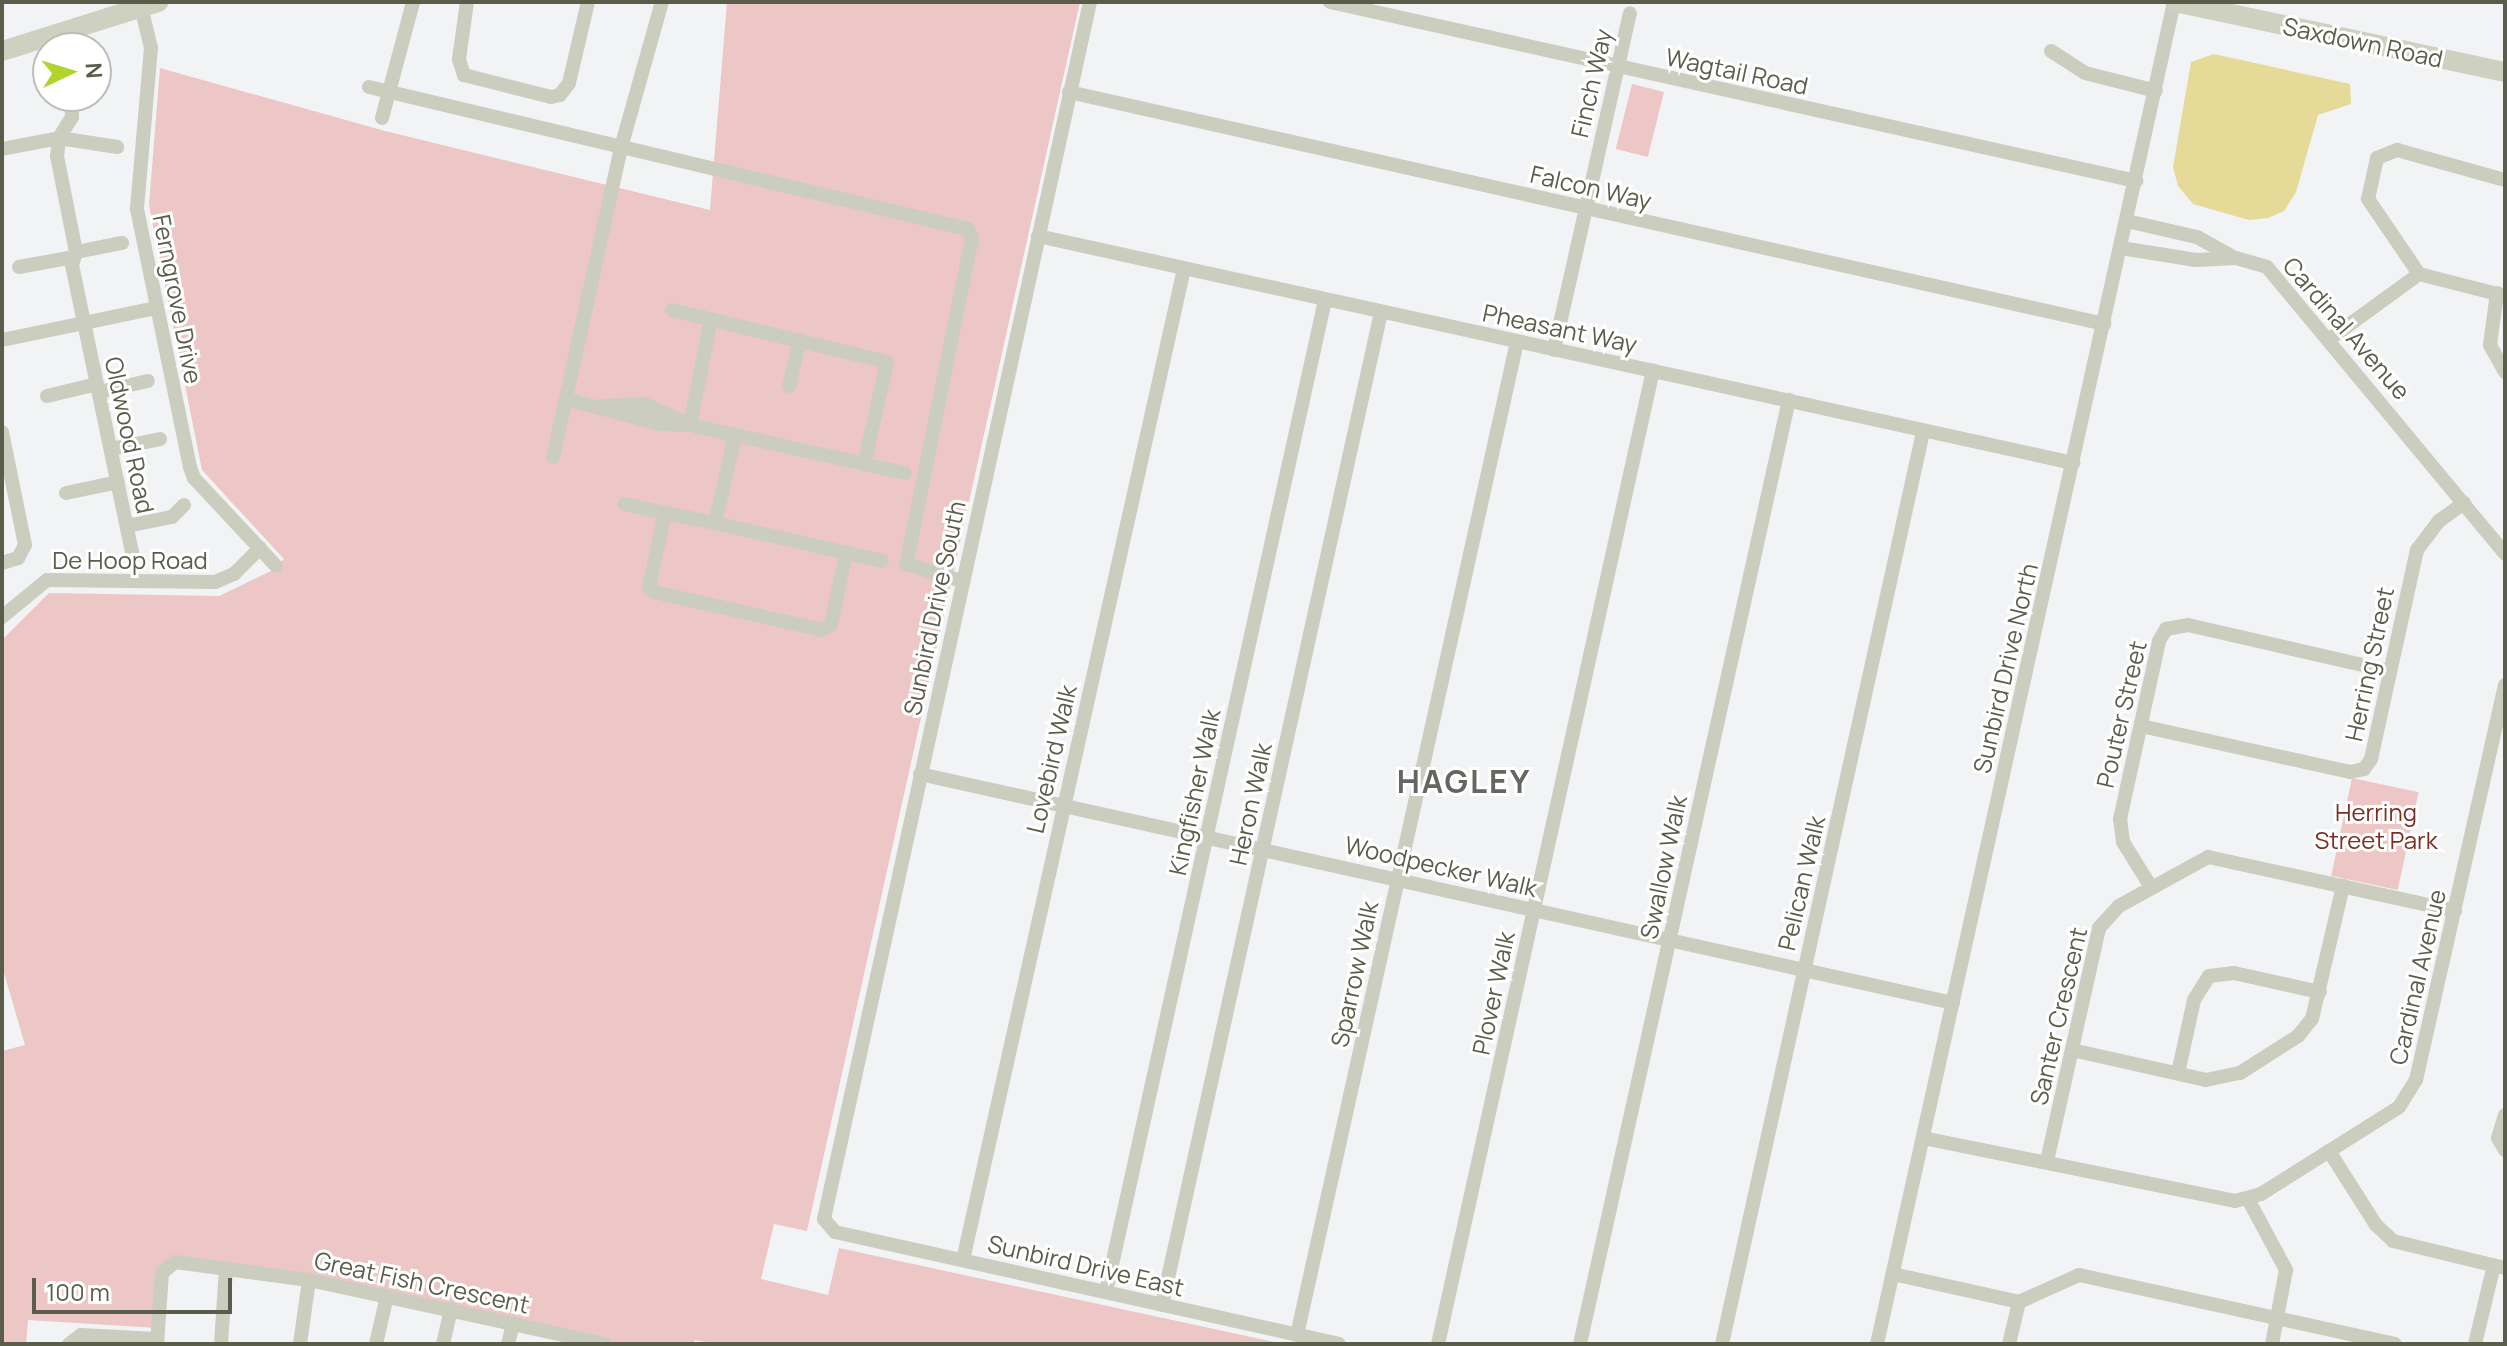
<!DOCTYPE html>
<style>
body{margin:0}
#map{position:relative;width:2507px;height:1346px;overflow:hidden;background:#f2f3f4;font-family:Manrope,sans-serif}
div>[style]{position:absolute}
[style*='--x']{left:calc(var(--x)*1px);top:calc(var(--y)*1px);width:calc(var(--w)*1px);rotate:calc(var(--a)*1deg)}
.green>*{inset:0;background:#ecc7c6;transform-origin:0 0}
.water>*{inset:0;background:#e5da97}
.street>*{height:14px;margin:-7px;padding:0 7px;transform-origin:7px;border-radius:7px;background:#cbcdbf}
.secondary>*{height:20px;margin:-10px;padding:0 10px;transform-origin:10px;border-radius:10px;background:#ced1c0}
span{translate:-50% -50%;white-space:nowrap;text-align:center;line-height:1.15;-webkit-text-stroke:6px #fff;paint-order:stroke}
.street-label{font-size:24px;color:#5b5d4b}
.park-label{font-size:24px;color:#7a2f21}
.district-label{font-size:32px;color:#64665f;font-weight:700;letter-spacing:2px}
.frame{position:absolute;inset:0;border:4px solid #5b5d4b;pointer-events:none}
.north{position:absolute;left:32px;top:32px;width:80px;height:80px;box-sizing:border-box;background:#fff;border:2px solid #bdbeb7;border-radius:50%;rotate:86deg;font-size:22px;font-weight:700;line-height:32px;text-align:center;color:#5b5d4b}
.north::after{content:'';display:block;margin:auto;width:28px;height:36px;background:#afd42c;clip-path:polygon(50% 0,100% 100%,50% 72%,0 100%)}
.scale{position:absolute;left:32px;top:1278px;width:200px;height:36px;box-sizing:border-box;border:4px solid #5b5d4b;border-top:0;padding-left:10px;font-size:24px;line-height:28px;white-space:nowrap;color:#5b5d4b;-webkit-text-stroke:6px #fff;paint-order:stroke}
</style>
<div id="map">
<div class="green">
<i style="clip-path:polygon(727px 2px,1080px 2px,807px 1231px,774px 1224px,761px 1279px,828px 1295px,839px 1248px,1283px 1344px,715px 1344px,695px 1340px,693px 1344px,615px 1344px,309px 1279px,167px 1264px,157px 1328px,28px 1320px,26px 1344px,2px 1344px,2px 1051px,25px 1045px,2px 966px,2px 640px,49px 593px,219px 596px,271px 571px,284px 559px,202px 470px,149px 205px,160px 68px,385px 131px,710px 210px)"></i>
<i style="left:1632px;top:84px;width:33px;height:67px;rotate:14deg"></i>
<i style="left:2352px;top:778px;width:68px;height:100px;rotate:12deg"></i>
</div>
<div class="water">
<i style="clip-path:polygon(2214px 54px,2350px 84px,2351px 104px,2318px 115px,2296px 192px,2284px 211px,2268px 218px,2249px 220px,2193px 204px,2178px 186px,2173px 167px,2191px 62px)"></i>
</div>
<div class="street">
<i style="--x:140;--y:2;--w:47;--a:76.6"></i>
<i style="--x:151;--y:48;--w:162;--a:95"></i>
<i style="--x:137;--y:209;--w:263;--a:78.4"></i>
<i style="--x:190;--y:467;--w:12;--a:70"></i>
<i style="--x:194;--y:478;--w:120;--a:47"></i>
<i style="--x:467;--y:2;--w:58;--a:98"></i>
<i style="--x:459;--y:59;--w:17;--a:73"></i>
<i style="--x:464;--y:75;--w:90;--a:14.2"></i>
<i style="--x:551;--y:97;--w:9;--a:-13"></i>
<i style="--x:560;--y:95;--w:15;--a:-53"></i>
<i style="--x:569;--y:83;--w:83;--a:-76.8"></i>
<i style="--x:1090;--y:2;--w:1246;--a:102.33"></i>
<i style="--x:824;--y:1219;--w:17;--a:50"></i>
<i style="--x:835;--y:1232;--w:516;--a:12.53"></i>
<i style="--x:1330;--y:2;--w:826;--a:12.52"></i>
<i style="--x:2051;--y:51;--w:40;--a:32.9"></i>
<i style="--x:2085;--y:73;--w:73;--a:14.2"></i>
<i style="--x:369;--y:87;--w:616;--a:13.34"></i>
<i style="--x:968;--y:229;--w:10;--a:66"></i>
<i style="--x:972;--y:238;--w:333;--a:101.4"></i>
<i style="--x:906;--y:564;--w:59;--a:16.9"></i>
<i style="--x:1069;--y:92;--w:1061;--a:12.63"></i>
<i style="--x:71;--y:96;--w:21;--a:87"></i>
<i style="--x:72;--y:117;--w:25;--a:122"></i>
<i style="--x:59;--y:138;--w:18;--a:96"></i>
<i style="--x:57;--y:156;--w:98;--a:78.8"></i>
<i style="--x:76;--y:252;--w:14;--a:107"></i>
<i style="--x:72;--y:265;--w:297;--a:78.2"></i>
<i style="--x:382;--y:118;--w:120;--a:-75"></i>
<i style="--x:2;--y:149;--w:58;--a:-10.9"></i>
<i style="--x:59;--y:138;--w:59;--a:8.8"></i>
<i style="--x:2127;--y:221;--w:72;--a:12.9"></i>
<i style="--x:2197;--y:237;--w:43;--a:28.9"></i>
<i style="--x:1038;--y:236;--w:1060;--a:12.37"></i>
<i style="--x:2121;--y:248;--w:76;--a:9.1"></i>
<i style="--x:2196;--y:260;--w:40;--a:-2.9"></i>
<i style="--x:2236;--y:258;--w:32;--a:16"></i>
<i style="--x:2267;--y:267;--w:373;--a:50.3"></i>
<i style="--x:76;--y:252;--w:47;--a:-11.1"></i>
<i style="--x:19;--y:267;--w:56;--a:-10.3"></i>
<i style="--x:2419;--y:274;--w:91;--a:-124.2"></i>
<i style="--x:2368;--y:199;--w:42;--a:-77.6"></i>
<i style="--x:2377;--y:158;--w:22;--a:-22"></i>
<i style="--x:2397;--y:150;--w:112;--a:15.5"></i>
<i style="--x:2497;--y:293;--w:52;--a:97.7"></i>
<i style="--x:2490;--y:345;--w:31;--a:61"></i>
<i style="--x:672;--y:310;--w:221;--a:13.6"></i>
<i style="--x:887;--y:362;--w:105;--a:102.7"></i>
<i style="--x:711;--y:319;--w:108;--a:101.2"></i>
<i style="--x:690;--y:425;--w:220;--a:12.6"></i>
<i style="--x:2331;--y:338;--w:109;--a:-36"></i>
<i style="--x:2419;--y:274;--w:89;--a:14.3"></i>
<i style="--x:2;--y:340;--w:158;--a:-11.7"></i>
<i style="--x:1554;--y:350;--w:345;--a:-77.3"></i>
<i style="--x:789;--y:386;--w:47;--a:-76.6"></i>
<i style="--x:99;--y:392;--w:50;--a:-12.7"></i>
<i style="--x:47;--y:396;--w:51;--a:-13.5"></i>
<i style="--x:566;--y:399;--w:96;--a:15"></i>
<i style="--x:659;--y:424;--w:31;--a:2"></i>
<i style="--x:602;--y:406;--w:42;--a:-2.7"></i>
<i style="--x:644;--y:404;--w:46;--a:24.3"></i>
<i style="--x:2;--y:432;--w:115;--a:78.5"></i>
<i style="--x:25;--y:545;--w:15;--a:118"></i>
<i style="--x:18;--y:558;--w:17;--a:163"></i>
<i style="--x:735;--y:436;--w:89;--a:102.9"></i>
<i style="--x:715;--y:523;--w:51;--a:-168.7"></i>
<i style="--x:665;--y:513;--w:76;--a:102.2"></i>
<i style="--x:649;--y:587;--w:7;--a:45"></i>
<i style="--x:654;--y:592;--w:172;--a:12.7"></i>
<i style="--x:822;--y:630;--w:10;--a:-29"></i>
<i style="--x:831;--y:625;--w:74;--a:-78.2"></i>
<i style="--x:111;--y:449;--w:50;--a:-11.5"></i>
<i style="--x:553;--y:457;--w:321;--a:-77.6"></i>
<i style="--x:622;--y:144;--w:148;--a:-74.3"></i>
<i style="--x:66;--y:493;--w:53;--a:-11.9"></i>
<i style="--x:625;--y:504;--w:41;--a:12.7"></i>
<i style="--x:715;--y:523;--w:171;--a:12.8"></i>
<i style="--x:127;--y:526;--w:46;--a:-11.3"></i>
<i style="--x:172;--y:517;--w:17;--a:-45"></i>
<i style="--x:2;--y:617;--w:58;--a:-39.4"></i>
<i style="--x:47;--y:580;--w:168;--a:0.7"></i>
<i style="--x:215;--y:582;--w:21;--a:-23"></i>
<i style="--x:234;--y:574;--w:37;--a:-45"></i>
<i style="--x:2141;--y:726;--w:214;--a:12.4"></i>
<i style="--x:2350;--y:772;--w:14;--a:-12"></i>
<i style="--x:2364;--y:769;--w:12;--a:-55"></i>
<i style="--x:2371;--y:759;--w:214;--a:-77.6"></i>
<i style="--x:2417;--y:550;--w:36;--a:-53"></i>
<i style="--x:2439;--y:521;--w:31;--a:-36"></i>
<i style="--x:920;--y:774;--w:1058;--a:12.5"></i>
<i style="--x:2151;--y:887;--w:53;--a:-121.9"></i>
<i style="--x:2123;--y:842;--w:23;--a:-97"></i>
<i style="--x:2120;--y:819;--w:182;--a:-77.6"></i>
<i style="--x:2159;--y:641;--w:14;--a:-60"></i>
<i style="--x:2166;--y:629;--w:22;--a:-10"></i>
<i style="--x:2188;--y:625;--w:206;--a:12.9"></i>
<i style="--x:2072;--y:1050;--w:137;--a:12.6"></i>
<i style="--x:2206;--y:1080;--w:35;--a:-12"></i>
<i style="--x:2240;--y:1073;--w:69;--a:-32.5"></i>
<i style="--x:2298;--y:1036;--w:22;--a:-51"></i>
<i style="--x:2312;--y:1019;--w:137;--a:-76.9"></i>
<i style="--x:2178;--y:1073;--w:75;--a:-77.6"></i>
<i style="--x:2194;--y:1000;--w:28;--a:-58"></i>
<i style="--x:2209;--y:976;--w:25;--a:-7"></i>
<i style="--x:2234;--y:973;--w:88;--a:12.5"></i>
<i style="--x:2505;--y:1115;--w:24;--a:107"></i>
<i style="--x:2498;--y:1138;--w:14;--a:60"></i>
<i style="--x:1923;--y:1138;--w:318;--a:11.4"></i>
<i style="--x:2235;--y:1201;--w:27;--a:-15"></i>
<i style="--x:2261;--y:1194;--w:163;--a:-32.2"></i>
<i style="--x:2399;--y:1107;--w:32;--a:-58"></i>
<i style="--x:2416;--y:1080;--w:405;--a:-77.3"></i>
<i style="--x:2329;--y:1151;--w:88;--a:57.6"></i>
<i style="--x:2376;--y:1225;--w:23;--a:43"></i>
<i style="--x:2393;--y:1241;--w:115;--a:13.6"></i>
<i style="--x:2047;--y:1161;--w:239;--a:-77.4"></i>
<i style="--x:2099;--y:928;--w:30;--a:-48"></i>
<i style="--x:2119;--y:906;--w:102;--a:-28.8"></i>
<i style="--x:2208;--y:857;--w:253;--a:12.3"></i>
<i style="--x:2248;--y:1199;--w:81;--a:61.8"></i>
<i style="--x:2286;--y:1270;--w:75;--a:100.7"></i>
<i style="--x:963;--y:1260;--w:1015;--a:-77.43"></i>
<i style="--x:1893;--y:1274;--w:129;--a:12.5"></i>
<i style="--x:2019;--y:1302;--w:66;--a:-24.2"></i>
<i style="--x:2079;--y:1275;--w:323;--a:12.3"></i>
<i style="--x:1106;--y:1292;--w:1016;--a:-77.55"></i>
<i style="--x:1162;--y:1305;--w:1017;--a:-77.56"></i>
<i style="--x:1297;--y:1335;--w:1017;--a:-77.51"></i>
<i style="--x:69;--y:1344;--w:15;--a:-37"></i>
<i style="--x:81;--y:1335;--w:76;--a:3"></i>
<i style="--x:157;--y:1344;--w:71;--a:-86"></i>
<i style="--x:162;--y:1273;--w:17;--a:-40"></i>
<i style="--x:175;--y:1262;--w:135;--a:7.7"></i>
<i style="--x:309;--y:1280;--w:303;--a:12.2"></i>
<i style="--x:221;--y:1344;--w:76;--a:-86.2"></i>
<i style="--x:300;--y:1344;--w:65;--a:-82"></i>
<i style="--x:376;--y:1344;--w:49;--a:-77.1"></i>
<i style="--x:443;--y:1344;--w:36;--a:-77"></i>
<i style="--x:508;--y:1344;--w:21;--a:-76"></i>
<i style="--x:1438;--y:1344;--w:997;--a:-77.55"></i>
<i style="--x:1580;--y:1344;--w:967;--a:-77.52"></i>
<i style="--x:1722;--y:1344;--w:934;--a:-77.57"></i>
<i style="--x:1877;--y:1344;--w:1374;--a:-77.52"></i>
<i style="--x:2009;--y:1344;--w:43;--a:-76.6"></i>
<i style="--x:2475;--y:1344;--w:81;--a:-76.5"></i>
</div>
<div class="secondary">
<i style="--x:2175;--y:2;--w:337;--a:12"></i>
<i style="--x:2;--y:51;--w:164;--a:-17.4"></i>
</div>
<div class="street-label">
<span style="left:2363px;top:42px;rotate:12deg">Saxdown Road</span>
<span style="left:1737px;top:71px;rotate:12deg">Wagtail Road</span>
<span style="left:1591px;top:83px;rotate:-77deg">Finch Way</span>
<span style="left:1591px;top:187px;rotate:13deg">Falcon Way</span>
<span style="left:178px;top:299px;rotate:79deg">Ferngrove Drive</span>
<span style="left:1560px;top:328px;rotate:12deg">Pheasant Way</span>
<span style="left:2347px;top:328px;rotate:49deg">Cardinal Avenue</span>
<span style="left:130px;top:435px;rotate:78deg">Oldwood Road</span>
<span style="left:130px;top:560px">De Hoop Road</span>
<span style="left:934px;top:608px;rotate:-78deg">Sunbird Drive South</span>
<span style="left:2369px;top:664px;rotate:-78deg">Herring Street</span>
<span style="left:2005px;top:668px;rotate:-77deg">Sunbird Drive North</span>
<span style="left:2121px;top:714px;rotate:-77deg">Pouter Street</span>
<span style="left:1051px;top:759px;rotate:-77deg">Lovebird Walk</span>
<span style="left:1194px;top:792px;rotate:-78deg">Kingfisher Walk</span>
<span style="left:1250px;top:804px;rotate:-78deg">Heron Walk</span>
<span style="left:1441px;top:866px;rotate:13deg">Woodpecker Walk</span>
<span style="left:1663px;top:867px;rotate:-78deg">Swallow Walk</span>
<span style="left:1801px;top:883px;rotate:-77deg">Pelican Walk</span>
<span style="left:1354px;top:974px;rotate:-78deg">Sparrow Walk</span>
<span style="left:2417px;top:977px;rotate:-77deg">Cardinal Avenue</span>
<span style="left:1493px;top:993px;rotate:-78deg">Plover Walk</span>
<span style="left:2058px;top:1016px;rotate:-77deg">Santer Crescent</span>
<span style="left:1086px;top:1265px;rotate:13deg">Sunbird Drive East</span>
<span style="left:422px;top:1282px;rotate:12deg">Great Fish Crescent</span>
</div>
<div class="park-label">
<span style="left:2376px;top:826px">Herring<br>Street Park</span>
</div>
<div class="district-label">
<span style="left:1464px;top:781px">HAGLEY</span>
</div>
<div class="frame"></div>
<div class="north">N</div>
<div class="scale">100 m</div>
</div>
